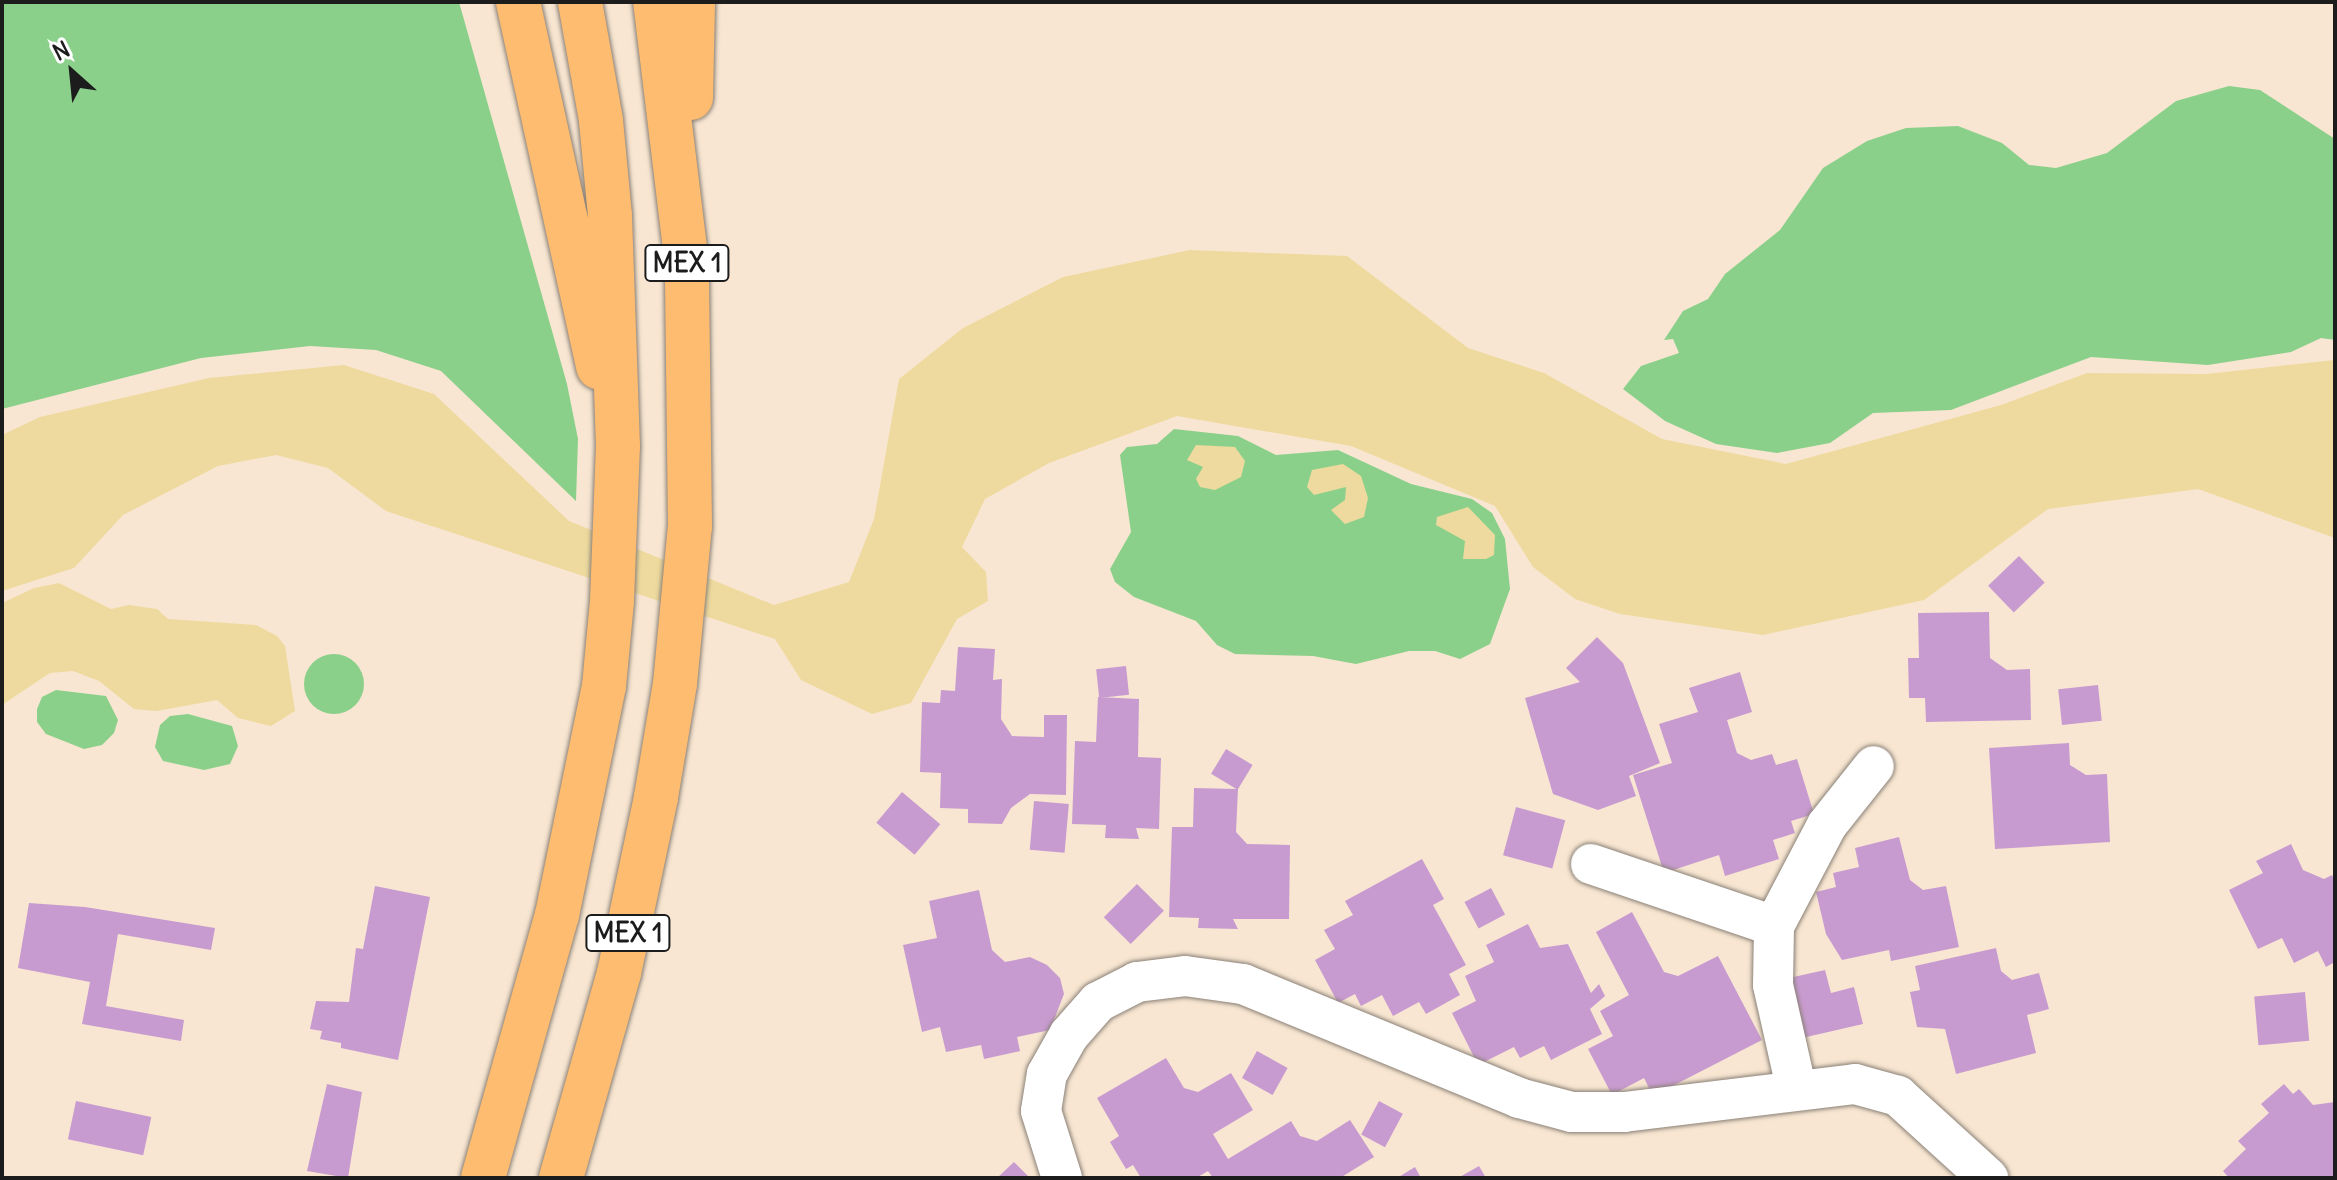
<!DOCTYPE html>
<style>
body{margin:0}
#map{position:relative;width:2337px;height:1180px;overflow:hidden;background:#f8e6d2;font-family:Delius,sans-serif}
div>[style]{position:absolute}
[style*='--x']{left:calc(var(--x)*1px);top:calc(var(--y)*1px);width:calc(var(--w)*1px);rotate:calc(var(--a)*1deg)}
.green>*{inset:0;background:#8bd08a}
.round{border-radius:50%}
.sand>*{inset:0;background:#eeda9e}
.building>*{inset:0;background:#c89bd0;transform-origin:0 0}
.roads{filter:drop-shadow(0 0 2px #8a8177) drop-shadow(0 0 2px #8a8177)}
.street>*{height:40px;margin:-20px;padding:0 20px;transform-origin:20px;border-radius:20px;background:#fff}
.highway>*{height:44px;margin:-22px;padding:0 22px;transform-origin:22px;border-radius:22px;background:#febc70}
span{translate:-50% -50%;white-space:nowrap;text-align:center;line-height:1.15;-webkit-text-stroke:8px #fff;paint-order:stroke}
.shield-label span{padding:2px 6px;background:#fff;border:2px solid;border-radius:6px;-webkit-text-stroke-width:0}
.shield-label{font-size:26px;color:#1c1c1c;font-weight:700}
.frame{position:absolute;inset:0;border:4px solid #1c1c1c;pointer-events:none}
.north{position:absolute;left:32px;top:32px;width:80px;height:80px;-webkit-text-stroke:6px #fff;paint-order:stroke;rotate:333deg;font-size:22px;font-weight:700;line-height:32px;text-align:center;color:#1c1c1c}
.north::after{content:'';display:block;margin:auto;width:28px;height:36px;background:#1c1c1c;clip-path:polygon(50% 0,100% 100%,50% 72%,0 100%)}
</style>
<div id="map">
<div class="green">
<i style="clip-path:polygon(2px 2px,459px 2px,567px 384px,578px 439px,576px 501px,441px 371px,376px 350px,310px 346px,201px 358px,2px 409px)"></i>
<i style="clip-path:polygon(2229px 86px,2260px 90px,2335px 139px,2335px 340px,2321px 338px,2291px 352px,2208px 365px,2091px 357px,1951px 410px,1873px 413px,1830px 443px,1777px 453px,1716px 444px,1665px 421px,1623px 389px,1641px 366px,1679px 353px,1673px 339px,1664px 340px,1683px 311px,1708px 299px,1725px 274px,1780px 230px,1823px 168px,1867px 141px,1906px 128px,1958px 126px,2002px 143px,2029px 165px,2056px 168px,2107px 153px,2176px 101px)"></i>
<i style="clip-path:polygon(1174px 429px,1238px 436px,1276px 455px,1338px 450px,1411px 484px,1472px 499px,1492px 513px,1505px 539px,1510px 589px,1490px 644px,1460px 659px,1435px 651px,1409px 651px,1356px 664px,1313px 656px,1235px 654px,1217px 645px,1196px 621px,1134px 597px,1115px 582px,1110px 569px,1131px 532px,1120px 455px,1127px 447px,1157px 444px)"></i>
<i class="round" style="left:304px;top:654px;width:60px;height:60px"></i>
<i style="clip-path:polygon(56px 690px,106px 696px,118px 720px,114px 733px,102px 745px,84px 749px,46px 734px,37px 722px,37px 709px,42px 697px)"></i>
<i style="clip-path:polygon(188px 714px,232px 726px,238px 746px,230px 764px,204px 770px,163px 761px,155px 747px,160px 725px,170px 716px)"></i>
</div>
<div class="sand">
<i style="clip-path:polygon(1190px 250px,1347px 256px,1468px 348px,1544px 373px,1662px 439px,1786px 464px,2001px 405px,2087px 373px,2206px 374px,2335px 360px,2335px 538px,2198px 489px,2048px 509px,1924px 600px,1763px 635px,1620px 614px,1575px 599px,1533px 567px,1495px 506px,1351px 446px,1177px 416px,1049px 463px,985px 499px,962px 547px,986px 572px,988px 601px,957px 619px,911px 703px,872px 714px,801px 680px,775px 639px,386px 511px,328px 468px,276px 455px,218px 466px,123px 515px,74px 568px,2px 591px,2px 435px,40px 417px,209px 378px,344px 365px,434px 394px,569px 521px,774px 605px,849px 582px,874px 519px,899px 379px,963px 328px,1063px 277px)"></i>
<i style="clip-path:polygon(1196px 445px,1235px 447px,1245px 461px,1241px 477px,1215px 490px,1200px 487px,1196px 479px,1203px 467px,1187px 460px)"></i>
<i style="clip-path:polygon(1343px 464px,1361px 476px,1368px 498px,1364px 517px,1345px 524px,1331px 510px,1345px 500px,1346px 487px,1314px 495px,1307px 487px,1312px 470px)"></i>
<i style="clip-path:polygon(1468px 507px,1495px 535px,1494px 555px,1486px 559px,1463px 559px,1465px 541px,1436px 525px,1437px 517px)"></i>
<i style="clip-path:polygon(59px 583px,111px 609px,129px 605px,157px 609px,168px 619px,256px 625px,277px 636px,285px 646px,295px 711px,271px 726px,238px 718px,217px 700px,157px 711px,134px 709px,99px 681px,73px 671px,50px 673px,2px 705px,2px 603px,34px 588px)"></i>
</div>
<div class="building">
<i style="left:2019px;top:556px;width:37px;height:43px;rotate:46deg"></i>
<i style="clip-path:polygon(1989px 612px,1990px 658px,2007px 670px,2030px 669px,2031px 720px,1926px 722px,1925px 698px,1909px 698px,1908px 658px,1919px 658px,1918px 613px)"></i>
<i style="clip-path:polygon(1597px 637px,1623px 663px,1660px 763px,1629px 776px,1636px 796px,1598px 810px,1553px 794px,1525px 698px,1580px 682px,1566px 668px)"></i>
<i style="clip-path:polygon(958px 647px,995px 649px,993px 680px,1002px 679px,1001px 719px,1012px 736px,1044px 737px,1044px 715px,1067px 715px,1066px 795px,1030px 794px,1011px 808px,1002px 824px,968px 823px,968px 809px,940px 808px,941px 773px,920px 772px,922px 702px,940px 703px,941px 690px,955px 691px)"></i>
<i style="left:1126px;top:666px;width:29px;height:30px;rotate:84deg"></i>
<i style="clip-path:polygon(1740px 672px,1752px 712px,1727px 720px,1737px 753px,1751px 760px,1772px 754px,1776px 765px,1797px 759px,1814px 814px,1791px 821px,1795px 833px,1773px 840px,1779px 859px,1725px 876px,1719px 855px,1664px 873px,1633px 775px,1672px 763px,1659px 724px,1698px 712px,1689px 688px)"></i>
<i style="left:2098px;top:685px;width:36px;height:40px;rotate:84deg"></i>
<i style="clip-path:polygon(1098px 697px,1139px 699px,1138px 757px,1161px 758px,1159px 829px,1136px 828px,1139px 839px,1105px 838px,1106px 825px,1072px 824px,1075px 741px,1096px 742px)"></i>
<i style="clip-path:polygon(2069px 743px,2070px 765px,2086px 775px,2107px 774px,2110px 842px,1995px 849px,1989px 748px)"></i>
<i style="left:1226px;top:749px;width:31px;height:29px;rotate:31deg"></i>
<i style="clip-path:polygon(1194px 788px,1238px 789px,1236px 832px,1247px 844px,1290px 845px,1289px 919px,1233px 919px,1238px 929px,1198px 928px,1199px 918px,1169px 917px,1172px 827px,1193px 827px)"></i>
<i style="left:902px;top:792px;width:50px;height:40px;rotate:40deg"></i>
<i style="left:1034px;top:801px;width:35px;height:49px;rotate:5deg"></i>
<i style="left:1516px;top:807px;width:51px;height:50px;rotate:15deg"></i>
<i style="clip-path:polygon(1899px 837px,1910px 880px,1923px 890px,1946px 886px,1959px 947px,1891px 961px,1889px 950px,1842px 960px,1826px 934px,1816px 892px,1836px 887px,1833px 873px,1859px 867px,1855px 848px)"></i>
<i style="clip-path:polygon(2291px 844px,2303px 870px,2324px 879px,2332px 875px,2335px 882px,2335px 962px,2326px 967px,2318px 951px,2294px 963px,2282px 938px,2258px 949px,2229px 890px,2263px 873px,2256px 861px)"></i>
<i style="clip-path:polygon(1422px 859px,1444px 899px,1433px 905px,1466px 965px,1449px 974px,1460px 995px,1426px 1014px,1419px 1002px,1393px 1016px,1382px 995px,1361px 1006px,1355px 994px,1338px 1003px,1315px 960px,1335px 949px,1324px 930px,1353px 915px,1345px 901px)"></i>
<i style="left:1137px;top:884px;width:38px;height:47px;rotate:45deg"></i>
<i style="clip-path:polygon(375px 886px,430px 897px,398px 1060px,341px 1048px,341px 1043px,320px 1039px,322px 1031px,310px 1029px,316px 1001px,349px 1002px,356px 948px,363px 949px)"></i>
<i style="left:1491px;top:888px;width:30px;height:30px;rotate:62deg"></i>
<i style="clip-path:polygon(979px 890px,992px 950px,1005px 962px,1030px 957px,1047px 965px,1060px 978px,1064px 994px,1050px 1030px,1017px 1037px,1020px 1051px,984px 1059px,981px 1045px,946px 1052px,940px 1027px,922px 1032px,903px 945px,937px 938px,929px 901px)"></i>
<i style="clip-path:polygon(29px 903px,85px 907px,215px 928px,211px 950px,118px 934px,106px 1006px,184px 1020px,181px 1041px,82px 1024px,90px 982px,18px 968px)"></i>
<i style="clip-path:polygon(1632px 912px,1664px 972px,1678px 976px,1718px 956px,1762px 1040px,1653px 1096px,1644px 1078px,1612px 1095px,1588px 1049px,1613px 1036px,1600px 1011px,1629px 995px,1596px 932px)"></i>
<i style="clip-path:polygon(1528px 924px,1540px 948px,1568px 944px,1591px 993px,1599px 984px,1605px 996px,1590px 1009px,1602px 1034px,1551px 1060px,1544px 1046px,1520px 1058px,1514px 1047px,1478px 1065px,1452px 1013px,1476px 1001px,1465px 976px,1494px 962px,1486px 945px)"></i>
<i style="clip-path:polygon(1996px 948px,2001px 971px,2012px 980px,2039px 973px,2049px 1009px,2027px 1015px,2036px 1053px,1956px 1074px,1945px 1029px,1917px 1027px,1910px 992px,1920px 990px,1915px 966px)"></i>
<i style="clip-path:polygon(1825px 970px,1831px 993px,1854px 987px,1863px 1024px,1802px 1038px,1789px 978px)"></i>
<i style="left:2305px;top:992px;width:49px;height:51px;rotate:85deg"></i>
<i style="left:1257px;top:1051px;width:35px;height:31px;rotate:29deg"></i>
<i style="clip-path:polygon(1166px 1058px,1184px 1088px,1198px 1092px,1231px 1073px,1253px 1110px,1213px 1134px,1228px 1159px,1291px 1121px,1300px 1136px,1317px 1141px,1350px 1120px,1374px 1157px,1340px 1178px,1213px 1178px,1208px 1171px,1196px 1178px,1141px 1178px,1133px 1165px,1126px 1169px,1110px 1142px,1119px 1136px,1097px 1098px)"></i>
<i style="clip-path:polygon(327px 1084px,362px 1092px,348px 1178px,307px 1171px)"></i>
<i style="clip-path:polygon(2284px 1084px,2293px 1094px,2299px 1089px,2313px 1105px,2335px 1102px,2335px 1178px,2229px 1178px,2223px 1171px,2246px 1149px,2238px 1141px,2269px 1113px,2261px 1104px)"></i>
<i style="left:76px;top:1101px;width:77px;height:39px;rotate:12deg"></i>
<i style="left:1379px;top:1101px;width:27px;height:38px;rotate:28deg"></i>
<i style="clip-path:polygon(1014px 1162px,1030px 1178px,997px 1178px)"></i>
<i style="clip-path:polygon(1479px 1166px,1486px 1178px,1458px 1178px)"></i>
<i style="clip-path:polygon(1415px 1167px,1421px 1178px,1397px 1178px)"></i>
</div>
<div class="roads">
<div class="street">
<i style="--x:1591;--y:864;--w:193;--a:18.7"></i>
<i style="--x:1796;--y:1087;--w:105;--a:-102.7"></i>
<i style="--x:1773;--y:985;--w:59;--a:-89"></i>
<i style="--x:1774;--y:926;--w:114;--a:-62.3"></i>
<i style="--x:1827;--y:825;--w:75;--a:-51.5"></i>
<i style="--x:1062;--y:1178;--w:70;--a:-107.4"></i>
<i style="--x:1041;--y:1111;--w:37;--a:-81"></i>
<i style="--x:1047;--y:1074;--w:45;--a:-60.6"></i>
<i style="--x:1069;--y:1035;--w:44;--a:-48.7"></i>
<i style="--x:1098;--y:1002;--w:44;--a:-27.1"></i>
<i style="--x:1137;--y:982;--w:48;--a:-7.1"></i>
<i style="--x:1185;--y:976;--w:59;--a:7.9"></i>
<i style="--x:1243;--y:984;--w:299;--a:22.4"></i>
<i style="--x:1519;--y:1098;--w:55;--a:14.8"></i>
<i style="--x:1572;--y:1112;--w:52;--a:0"></i>
<i style="--x:1624;--y:1112;--w:233;--a:-6.9"></i>
<i style="--x:1855;--y:1084;--w:45;--a:15.6"></i>
<i style="--x:1898;--y:1096;--w:122;--a:42.3"></i>
</div>
<div class="highway">
<i style="--x:518;--y:2;--w:374;--a:77.6"></i>
<i style="--x:691;--y:98;--w:96;--a:-88.8"></i>
<i style="--x:483;--y:1178;--w:273;--a:-74.3"></i>
<i style="--x:557;--y:915;--w:234;--a:-78.4"></i>
<i style="--x:604;--y:686;--w:85;--a:-84.6"></i>
<i style="--x:612;--y:601;--w:155;--a:-87.8"></i>
<i style="--x:618;--y:446;--w:230;--a:-92"></i>
<i style="--x:610;--y:216;--w:96;--a:-95.4"></i>
<i style="--x:601;--y:120;--w:120;--a:-100.1"></i>
<i style="--x:561;--y:1178;--w:213;--a:-74.2"></i>
<i style="--x:619;--y:973;--w:180;--a:-78.1"></i>
<i style="--x:656;--y:797;--w:115;--a:-80.5"></i>
<i style="--x:675;--y:684;--w:159;--a:-84.6"></i>
<i style="--x:690;--y:526;--w:261;--a:-90.7"></i>
<i style="--x:687;--y:265;--w:265;--a:-96.9"></i>
</div>
</div>
<div class="shield-label">
<span style="left:687px;top:263px">MEX 1</span>
<span style="left:628px;top:933px">MEX 1</span>
</div>
<div class="frame"></div>
<div class="north">N</div>
</div>
